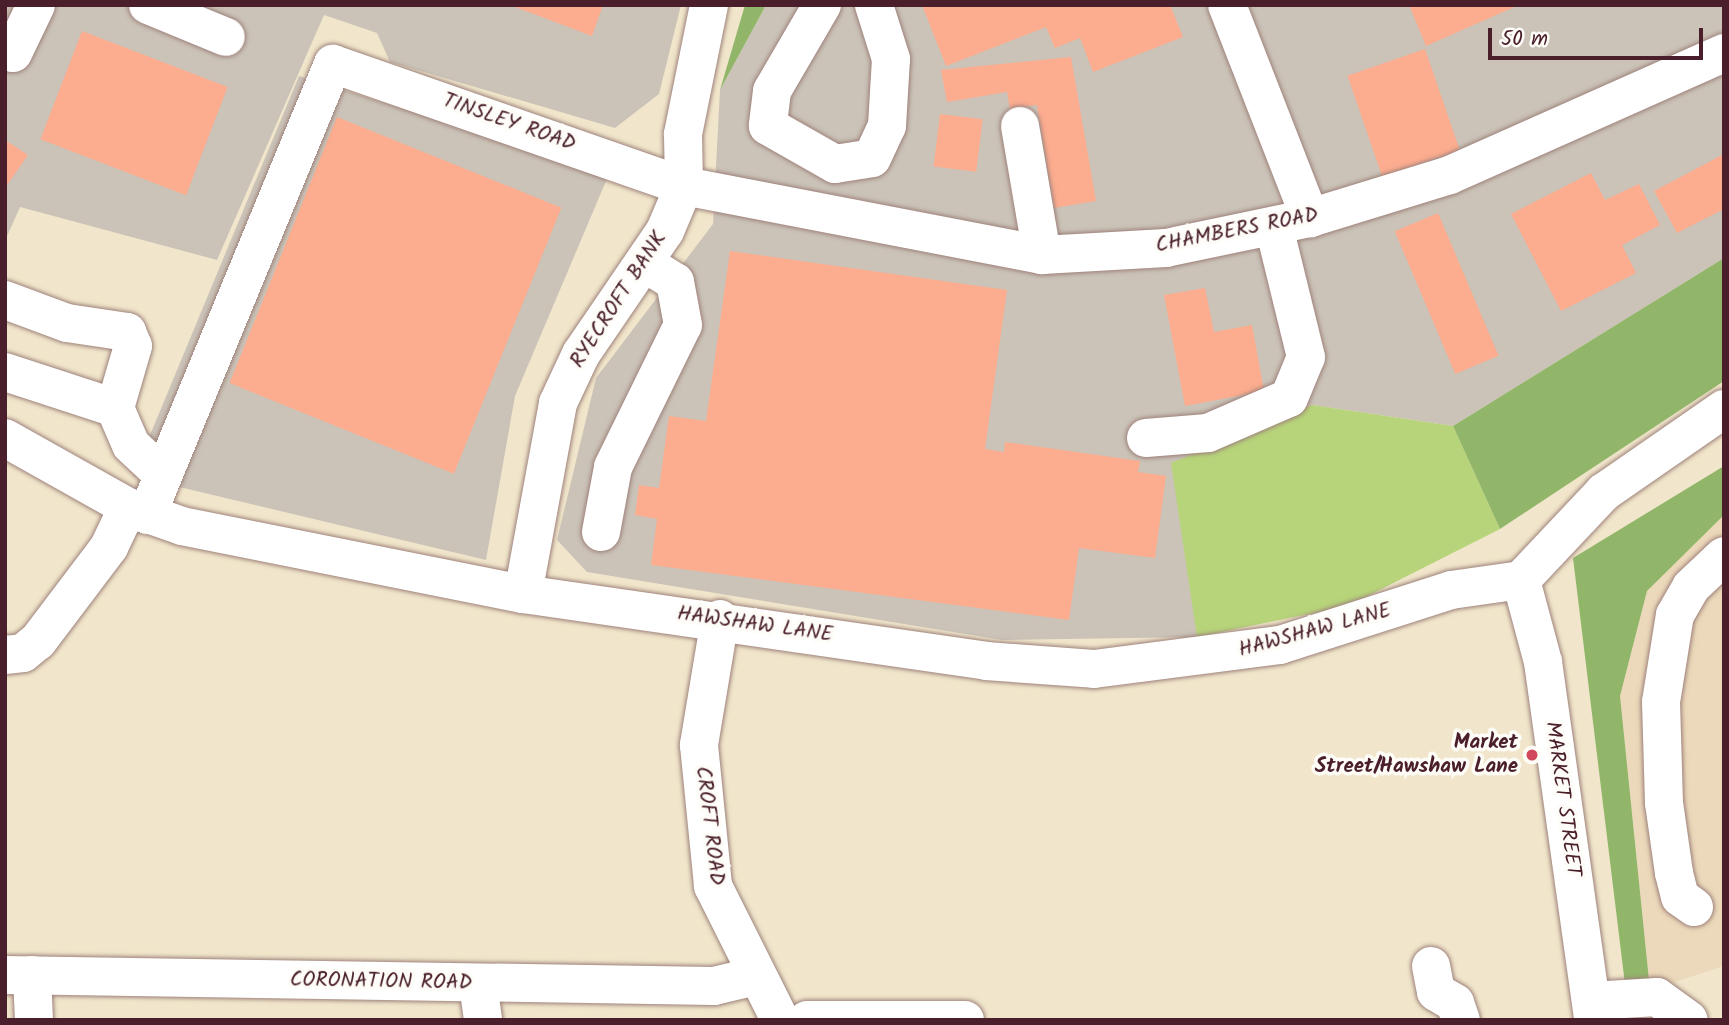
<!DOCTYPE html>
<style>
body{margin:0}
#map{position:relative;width:1729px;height:1025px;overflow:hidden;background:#f1e6cb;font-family:Kalam,sans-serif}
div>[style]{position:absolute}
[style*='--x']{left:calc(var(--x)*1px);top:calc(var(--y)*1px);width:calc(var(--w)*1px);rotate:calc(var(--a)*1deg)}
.built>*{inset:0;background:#ecd8ba}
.industrial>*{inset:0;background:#cbc3b8}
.green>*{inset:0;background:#b7d47a}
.forest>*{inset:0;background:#91b66a}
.building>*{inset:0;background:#fcac8f;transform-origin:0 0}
.roads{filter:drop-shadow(0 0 2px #9e827b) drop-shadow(0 0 2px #9e827b)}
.minor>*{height:38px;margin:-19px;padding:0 19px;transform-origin:19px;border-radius:19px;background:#fff}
.major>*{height:38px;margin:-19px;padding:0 19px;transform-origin:19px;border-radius:19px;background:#fff}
.dots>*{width:19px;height:19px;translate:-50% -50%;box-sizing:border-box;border:4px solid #fdfcf7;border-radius:50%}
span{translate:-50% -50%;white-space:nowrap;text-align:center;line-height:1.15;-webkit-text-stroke:7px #fdfcf7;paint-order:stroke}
.street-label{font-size:21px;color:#4a1f2b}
.poi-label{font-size:21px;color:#4a1f2b;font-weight:700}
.right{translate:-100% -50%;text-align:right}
.frame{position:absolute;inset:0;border:7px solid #4a1f2b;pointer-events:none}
.scale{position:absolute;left:1488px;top:28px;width:215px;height:32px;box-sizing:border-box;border:4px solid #4a1f2b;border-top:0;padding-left:9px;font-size:21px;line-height:24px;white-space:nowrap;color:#4a1f2b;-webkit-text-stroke:5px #fdfcf7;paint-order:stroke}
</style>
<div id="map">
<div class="built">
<i style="clip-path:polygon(1724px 515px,1724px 966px,1650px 990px,1620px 696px,1647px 591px)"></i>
</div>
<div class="industrial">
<i style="clip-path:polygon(5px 5px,681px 5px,659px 94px,615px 128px,390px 62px,377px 33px,324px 15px,217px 260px,20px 207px,5px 241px)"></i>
<i style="clip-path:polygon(766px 5px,1724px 5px,1724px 258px,1453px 426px,1312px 405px,1197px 637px,1002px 640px,587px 572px,557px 540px,596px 378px,713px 224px,720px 90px)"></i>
<i style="clip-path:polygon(299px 76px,609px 174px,515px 396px,486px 560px,133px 476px)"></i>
</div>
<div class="green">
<i style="clip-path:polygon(1312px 405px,1453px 426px,1500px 529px,1348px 606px,1197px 637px,1171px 463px)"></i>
</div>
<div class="forest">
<i style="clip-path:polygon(745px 5px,766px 5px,720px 90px)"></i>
<i style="clip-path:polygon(1724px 258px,1724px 381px,1500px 529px,1453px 426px)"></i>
<i style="clip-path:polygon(1724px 466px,1724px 515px,1647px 591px,1620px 696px,1650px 990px,1628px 1009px,1573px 558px)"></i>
</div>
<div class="building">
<i style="clip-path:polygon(510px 5px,603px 5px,592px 36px)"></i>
<i style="clip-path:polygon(922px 5px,1170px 5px,1183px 37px,1093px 72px,1080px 38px,1055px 48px,1046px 27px,946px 66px)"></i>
<i style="clip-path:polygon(1409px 5px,1519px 5px,1426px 46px)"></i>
<i style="left:82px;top:31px;width:156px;height:116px;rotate:21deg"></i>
<i style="left:1425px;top:49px;width:107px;height:82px;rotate:71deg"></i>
<i style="clip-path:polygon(1071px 57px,1096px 201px,1054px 208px,1037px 105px,1010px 109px,1007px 92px,947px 102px,941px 70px)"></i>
<i style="left:940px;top:114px;width:43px;height:53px;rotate:7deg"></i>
<i style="left:337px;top:117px;width:242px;height:287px;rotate:22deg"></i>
<i style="clip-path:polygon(5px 140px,28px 155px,5px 188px)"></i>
<i style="clip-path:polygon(1724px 154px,1724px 209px,1677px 233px,1654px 191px)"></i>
<i style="clip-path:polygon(1591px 173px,1605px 200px,1639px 184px,1660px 225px,1622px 245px,1636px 273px,1561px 311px,1511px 214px)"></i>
<i style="left:1438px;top:213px;width:155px;height:47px;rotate:67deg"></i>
<i style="clip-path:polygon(730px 251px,1007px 290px,985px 449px,1004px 452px,1005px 442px,1140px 461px,1138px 472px,1166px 476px,1155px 558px,1079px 548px,1069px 620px,651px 565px,657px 519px,635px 515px,639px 485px,659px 488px,669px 416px,706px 421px)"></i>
<i style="clip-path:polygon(1205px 288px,1214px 332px,1252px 325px,1264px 391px,1185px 406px,1164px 295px)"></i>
</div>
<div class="roads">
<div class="minor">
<i style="--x:148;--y:5;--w:84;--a:22.3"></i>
<i style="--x:822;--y:5;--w:99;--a:120.2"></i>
<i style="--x:772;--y:91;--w:35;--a:97"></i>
<i style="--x:768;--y:126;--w:77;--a:29.6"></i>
<i style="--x:835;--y:164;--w:37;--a:-9"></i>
<i style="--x:872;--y:158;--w:35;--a:-65"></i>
<i style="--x:887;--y:126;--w:67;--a:-86.6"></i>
<i style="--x:891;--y:59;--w:57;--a:-107.5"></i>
<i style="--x:1227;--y:5;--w:229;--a:68.7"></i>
<i style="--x:5;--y:48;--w:9;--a:32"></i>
<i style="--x:13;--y:53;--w:53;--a:-64.4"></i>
<i style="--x:1020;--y:126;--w:131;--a:80.3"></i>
<i style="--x:5;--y:300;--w:66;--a:20.4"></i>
<i style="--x:67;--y:323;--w:61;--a:8.5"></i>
<i style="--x:127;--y:332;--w:15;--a:67"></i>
<i style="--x:133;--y:346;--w:65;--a:106.2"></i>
<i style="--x:115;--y:408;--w:40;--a:66.6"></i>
<i style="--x:131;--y:445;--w:42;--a:43.1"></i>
<i style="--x:5;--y:372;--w:116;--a:18.1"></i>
<i style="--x:1146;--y:438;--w:62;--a:-4.6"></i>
<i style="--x:1208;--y:433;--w:88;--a:-23.4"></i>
<i style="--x:1289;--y:398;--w:44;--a:-67.5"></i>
<i style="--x:1306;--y:357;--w:134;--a:-103.8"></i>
<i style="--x:147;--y:515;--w:488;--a:-67.6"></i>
<i style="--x:333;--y:64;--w:372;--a:19.2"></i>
<i style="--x:684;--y:186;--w:365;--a:10.9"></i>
<i style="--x:1042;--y:255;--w:124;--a:-3.2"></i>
<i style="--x:1166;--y:248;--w:147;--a:-11.8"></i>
<i style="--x:1310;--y:218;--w:146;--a:-17.1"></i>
<i style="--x:1450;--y:175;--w:300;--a:-24"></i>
<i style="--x:601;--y:532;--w:66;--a:-79.5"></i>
<i style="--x:613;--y:467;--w:158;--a:-63.8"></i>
<i style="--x:683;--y:325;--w:44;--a:-100.5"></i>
<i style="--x:675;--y:282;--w:36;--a:-148"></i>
<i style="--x:1521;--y:580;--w:85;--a:75"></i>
<i style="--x:1543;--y:662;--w:361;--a:82"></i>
<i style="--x:720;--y:619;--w:128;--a:99.5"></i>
<i style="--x:699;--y:745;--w:142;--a:84.3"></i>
<i style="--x:713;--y:886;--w:150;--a:63.4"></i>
<i style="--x:5;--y:655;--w:18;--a:-6"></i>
<i style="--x:23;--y:653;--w:19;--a:-39"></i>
<i style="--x:38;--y:641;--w:118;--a:-52.9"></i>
<i style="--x:109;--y:547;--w:44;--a:-64.6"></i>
<i style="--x:1694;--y:907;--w:17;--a:-144"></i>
<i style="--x:1680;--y:897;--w:25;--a:-104"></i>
<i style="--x:1674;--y:873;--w:71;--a:-98.1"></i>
<i style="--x:1664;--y:803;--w:101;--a:-91.7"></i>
<i style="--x:1661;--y:702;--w:88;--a:-80.9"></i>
<i style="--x:1675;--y:615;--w:32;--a:-60"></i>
<i style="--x:1691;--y:587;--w:45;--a:-43.2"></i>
<i style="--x:1431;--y:966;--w:26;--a:79"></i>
<i style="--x:1436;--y:992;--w:22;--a:30"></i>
<i style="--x:1455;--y:1003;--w:18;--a:71"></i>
<i style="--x:5;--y:975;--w:709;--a:0.89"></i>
<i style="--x:714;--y:986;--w:43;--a:-13.4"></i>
<i style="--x:32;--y:975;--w:45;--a:87.5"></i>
<i style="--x:478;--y:984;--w:36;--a:82"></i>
<i style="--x:1591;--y:1001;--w:66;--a:-3.5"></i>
<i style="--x:1657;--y:997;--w:39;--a:36"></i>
<i style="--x:807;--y:1020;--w:158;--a:0"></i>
</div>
<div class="major">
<i style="--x:5;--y:438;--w:141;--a:29.3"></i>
<i style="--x:128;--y:507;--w:57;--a:19.4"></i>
<i style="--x:182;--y:526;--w:348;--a:11.3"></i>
<i style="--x:523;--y:594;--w:468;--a:8.2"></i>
<i style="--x:986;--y:661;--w:108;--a:4.2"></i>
<i style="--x:1094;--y:669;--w:188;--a:-7.4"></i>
<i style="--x:1280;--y:645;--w:180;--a:-17.8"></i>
<i style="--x:1451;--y:590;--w:71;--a:-8.1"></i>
<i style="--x:1521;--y:580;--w:121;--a:-46.7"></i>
<i style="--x:1604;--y:492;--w:146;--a:-34.7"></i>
<i style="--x:523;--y:594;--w:194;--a:-79.6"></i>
<i style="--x:558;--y:403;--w:54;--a:-64.9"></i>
<i style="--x:581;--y:354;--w:149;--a:-55.7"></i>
<i style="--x:665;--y:231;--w:49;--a:-67.1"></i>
<i style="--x:684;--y:186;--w:52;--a:-91.1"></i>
<i style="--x:683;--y:134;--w:132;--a:-78.6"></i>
</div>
</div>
<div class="dots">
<i style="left:1532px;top:755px;background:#d1495b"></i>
</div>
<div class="street-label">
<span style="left:509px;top:123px;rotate:19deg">TINSLEY ROAD</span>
<span style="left:1237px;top:231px;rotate:-11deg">CHAMBERS ROAD</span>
<span style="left:619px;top:300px;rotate:-57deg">RYECROFT BANK</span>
<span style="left:755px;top:625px;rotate:8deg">HAWSHAW LANE</span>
<span style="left:1315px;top:631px;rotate:-15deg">HAWSHAW LANE</span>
<span style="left:1562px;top:799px;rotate:82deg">MARKET STREET</span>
<span style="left:709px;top:826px;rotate:83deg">CROFT ROAD</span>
<span style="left:381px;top:982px;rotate:1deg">CORONATION ROAD</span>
</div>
<div class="poi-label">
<span class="right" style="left:1518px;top:755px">Market<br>Street/Hawshaw Lane</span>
</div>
<div class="frame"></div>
<div class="scale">50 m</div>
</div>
